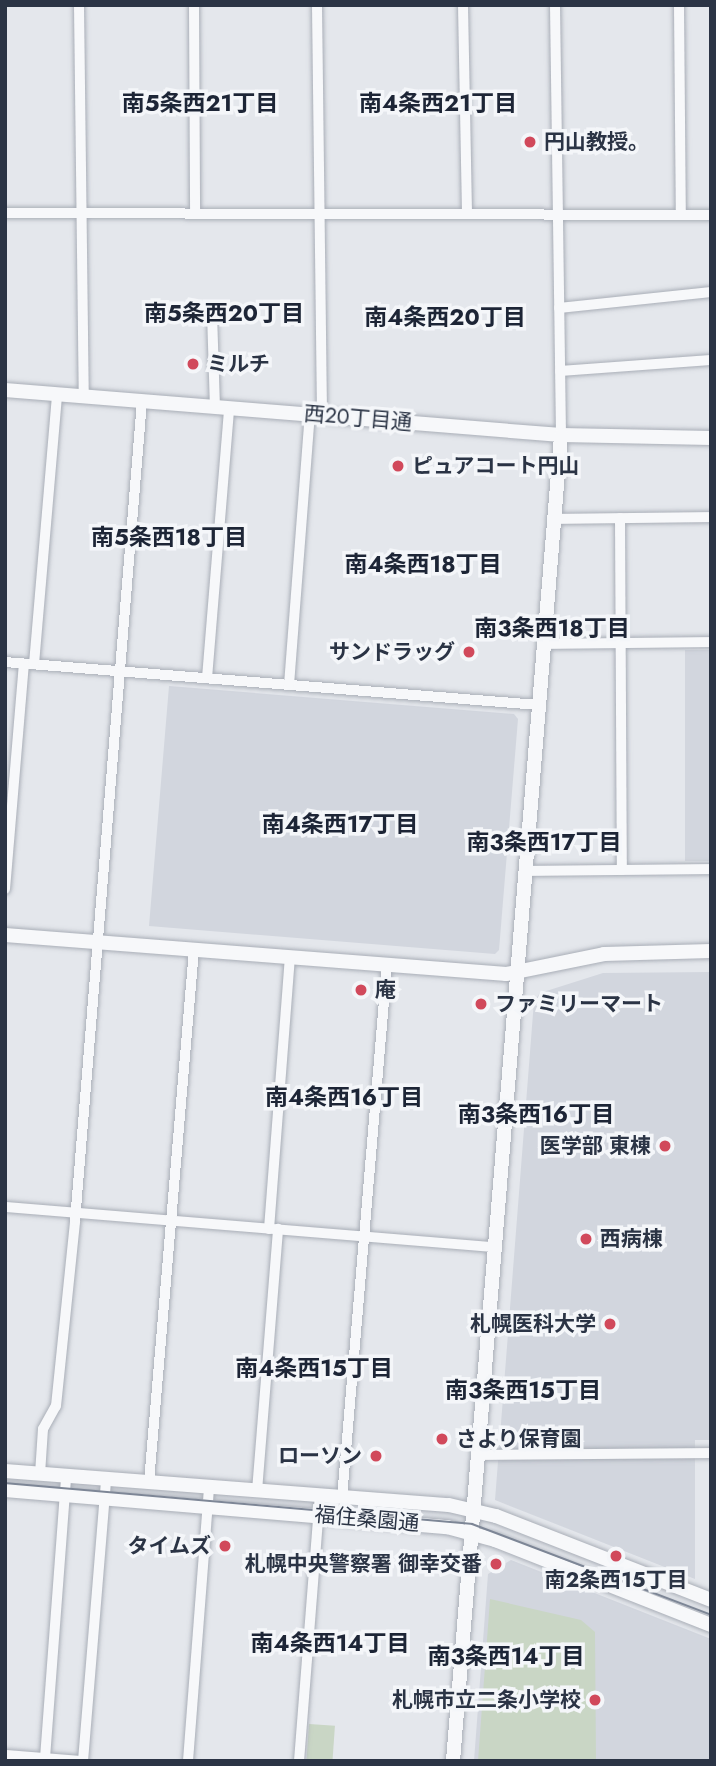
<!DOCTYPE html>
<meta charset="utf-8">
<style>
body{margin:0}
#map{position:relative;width:716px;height:1766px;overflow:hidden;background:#e4e7ec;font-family:Jost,"Noto Sans JP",sans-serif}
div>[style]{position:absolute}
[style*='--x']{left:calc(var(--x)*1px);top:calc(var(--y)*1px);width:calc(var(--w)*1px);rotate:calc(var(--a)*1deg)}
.built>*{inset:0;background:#d2d6de;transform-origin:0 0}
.green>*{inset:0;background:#c9d6c5;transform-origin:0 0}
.roads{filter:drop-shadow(0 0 2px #a9aeb7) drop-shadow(0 0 2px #a9aeb7)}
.minor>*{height:10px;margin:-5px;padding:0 5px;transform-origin:5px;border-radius:5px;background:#f7f8fa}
.tertiary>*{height:14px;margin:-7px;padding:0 7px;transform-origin:7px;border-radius:7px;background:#f7f8fa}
.tram>*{height:2px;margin:-1px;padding:0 1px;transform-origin:1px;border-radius:1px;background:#7d8696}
.dots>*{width:19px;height:19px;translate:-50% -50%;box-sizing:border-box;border:4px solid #f4f6f9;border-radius:50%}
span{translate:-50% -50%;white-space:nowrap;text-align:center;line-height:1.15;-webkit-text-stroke:7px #f4f6f9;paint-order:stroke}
.poi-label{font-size:21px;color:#2b3445;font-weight:700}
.left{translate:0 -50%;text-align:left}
.right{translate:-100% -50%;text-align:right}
.street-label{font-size:21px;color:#2b3445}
.neighbourhood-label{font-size:23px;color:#1d2536;font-weight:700}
.frame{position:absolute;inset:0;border:7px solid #2b3445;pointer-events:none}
</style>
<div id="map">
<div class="built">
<i style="left:685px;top:650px;width:26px;height:211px"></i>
<i style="clip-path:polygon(169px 686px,514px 714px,518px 719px,499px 950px,495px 954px,149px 926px)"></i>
<i style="clip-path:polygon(711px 972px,711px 1440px,695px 1440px,695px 1579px,495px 1500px,534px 1001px,540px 993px,603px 973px)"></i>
<i style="clip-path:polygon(511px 1560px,711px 1639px,711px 1761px,474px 1761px,488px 1574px)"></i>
</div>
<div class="green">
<i style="clip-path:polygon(490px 1599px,581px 1620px,595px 1632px,596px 1761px,478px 1761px)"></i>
<i style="left:309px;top:1724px;width:26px;height:37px;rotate:4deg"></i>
</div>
<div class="roads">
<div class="minor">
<i style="--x:79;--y:5;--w:391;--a:89.3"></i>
<i style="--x:194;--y:5;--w:209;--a:89.7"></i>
<i style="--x:317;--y:5;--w:411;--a:89.3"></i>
<i style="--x:463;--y:5;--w:209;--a:88.9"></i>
<i style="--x:555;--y:5;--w:430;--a:89.2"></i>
<i style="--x:679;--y:5;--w:210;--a:89.5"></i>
<i style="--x:5;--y:213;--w:706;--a:0.16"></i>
<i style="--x:559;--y:308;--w:153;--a:-6"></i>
<i style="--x:212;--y:313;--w:94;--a:88.2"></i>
<i style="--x:560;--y:371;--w:151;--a:-4.2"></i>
<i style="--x:620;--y:518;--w:352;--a:89.7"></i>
<i style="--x:553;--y:519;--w:158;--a:-0.7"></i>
<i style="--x:543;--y:644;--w:168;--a:-0.7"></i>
<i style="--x:5;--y:662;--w:535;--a:4.61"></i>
<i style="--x:34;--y:664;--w:271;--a:-85.1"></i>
<i style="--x:207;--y:678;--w:271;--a:-85.3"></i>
<i style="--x:289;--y:685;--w:271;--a:-85.6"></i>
<i style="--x:525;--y:871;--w:186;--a:-0.6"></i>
<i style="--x:5;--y:889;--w:226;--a:-85.2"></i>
<i style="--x:5;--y:1207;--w:491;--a:4.7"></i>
<i style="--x:269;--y:1229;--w:272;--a:-85.6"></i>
<i style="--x:478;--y:1455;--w:233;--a:-0.5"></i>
<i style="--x:40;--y:1474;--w:45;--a:-86.2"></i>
<i style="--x:43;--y:1429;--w:26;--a:-61"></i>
<i style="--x:56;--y:1406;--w:186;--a:-84.1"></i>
<i style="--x:75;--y:1221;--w:823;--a:-85.33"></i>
<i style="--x:149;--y:1482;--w:534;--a:-85.17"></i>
<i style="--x:257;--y:1491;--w:263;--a:-85.4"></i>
<i style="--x:342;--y:1498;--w:534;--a:-85.17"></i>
<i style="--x:5;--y:1755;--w:74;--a:4.6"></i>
<i style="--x:45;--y:1758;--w:283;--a:-85.7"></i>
<i style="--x:83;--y:1761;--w:283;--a:-85.3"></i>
<i style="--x:188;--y:1761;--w:274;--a:-85.6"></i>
<i style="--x:299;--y:1761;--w:266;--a:-85.5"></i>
</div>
<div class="tertiary">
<i style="--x:5;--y:390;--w:558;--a:4.63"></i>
<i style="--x:561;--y:435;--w:150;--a:1.1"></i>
<i style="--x:5;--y:935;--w:503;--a:4.45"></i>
<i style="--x:506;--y:974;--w:100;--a:-11.5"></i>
<i style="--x:604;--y:954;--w:107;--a:-1.6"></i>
<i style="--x:5;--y:1471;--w:445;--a:4.4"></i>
<i style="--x:449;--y:1505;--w:48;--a:13.2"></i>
<i style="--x:496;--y:1516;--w:231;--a:21.3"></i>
<i style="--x:5;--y:1490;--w:444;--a:4.8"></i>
<i style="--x:447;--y:1527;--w:50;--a:15.2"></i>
<i style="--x:495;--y:1540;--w:232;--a:21.5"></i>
<i style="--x:453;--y:1761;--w:1330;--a:-85.34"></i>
</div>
</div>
<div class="tram">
<i style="--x:5;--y:1483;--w:469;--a:5"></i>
<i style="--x:472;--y:1524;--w:256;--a:20.8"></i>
</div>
<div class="dots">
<i style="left:530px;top:142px;background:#d1495b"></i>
<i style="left:193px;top:364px;background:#d1495b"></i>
<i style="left:398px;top:466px;background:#d1495b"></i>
<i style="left:469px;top:652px;background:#d1495b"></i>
<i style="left:361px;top:990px;background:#d1495b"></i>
<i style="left:481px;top:1004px;background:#d1495b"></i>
<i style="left:665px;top:1146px;background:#d1495b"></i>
<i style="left:586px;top:1239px;background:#d1495b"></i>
<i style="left:610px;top:1324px;background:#d1495b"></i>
<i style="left:442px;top:1439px;background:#d1495b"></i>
<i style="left:376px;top:1456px;background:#d1495b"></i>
<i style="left:225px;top:1546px;background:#d1495b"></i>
<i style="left:616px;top:1556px;background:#d1495b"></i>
<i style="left:496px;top:1564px;background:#d1495b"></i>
<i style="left:595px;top:1700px;background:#d1495b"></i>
</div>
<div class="poi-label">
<span class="left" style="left:544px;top:142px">円山教授。</span>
<span class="left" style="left:207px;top:364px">ミルチ</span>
<span class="left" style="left:412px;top:466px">ピュアコート円山</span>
<span class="right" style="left:455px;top:652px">サンドラッグ</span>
<span class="left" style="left:375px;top:990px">庵</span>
<span class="left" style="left:495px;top:1004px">ファミリーマート</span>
<span class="right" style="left:651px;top:1146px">医学部 東棟</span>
<span class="left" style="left:600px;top:1239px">西病棟</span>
<span class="right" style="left:596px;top:1324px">札幌医科大学</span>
<span class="left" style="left:456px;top:1439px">さより保育園</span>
<span class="right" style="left:362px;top:1456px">ローソン</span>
<span class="right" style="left:211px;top:1546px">タイムズ</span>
<span class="right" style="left:482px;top:1564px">札幌中央警察署 御幸交番</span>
<span style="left:616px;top:1580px">南2条西15丁目</span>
<span class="right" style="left:581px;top:1700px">札幌市立二条小学校</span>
</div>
<div class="street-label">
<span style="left:358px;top:418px;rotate:5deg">西20丁目通</span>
<span style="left:367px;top:1519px;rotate:5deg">福住桑園通</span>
</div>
<div class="neighbourhood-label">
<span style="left:200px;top:103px">南5条西21丁目</span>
<span style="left:438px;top:103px">南4条西21丁目</span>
<span style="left:224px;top:313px">南5条西20丁目</span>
<span style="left:445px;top:317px">南4条西20丁目</span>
<span style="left:169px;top:537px">南5条西18丁目</span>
<span style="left:423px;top:564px">南4条西18丁目</span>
<span style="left:552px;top:628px">南3条西18丁目</span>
<span style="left:340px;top:824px">南4条西17丁目</span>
<span style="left:544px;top:842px">南3条西17丁目</span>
<span style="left:344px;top:1097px">南4条西16丁目</span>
<span style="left:536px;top:1114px">南3条西16丁目</span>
<span style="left:314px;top:1368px">南4条西15丁目</span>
<span style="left:523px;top:1390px">南3条西15丁目</span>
<span style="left:330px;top:1643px">南4条西14丁目</span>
<span style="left:506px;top:1656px">南3条西14丁目</span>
</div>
<div class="frame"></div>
</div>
